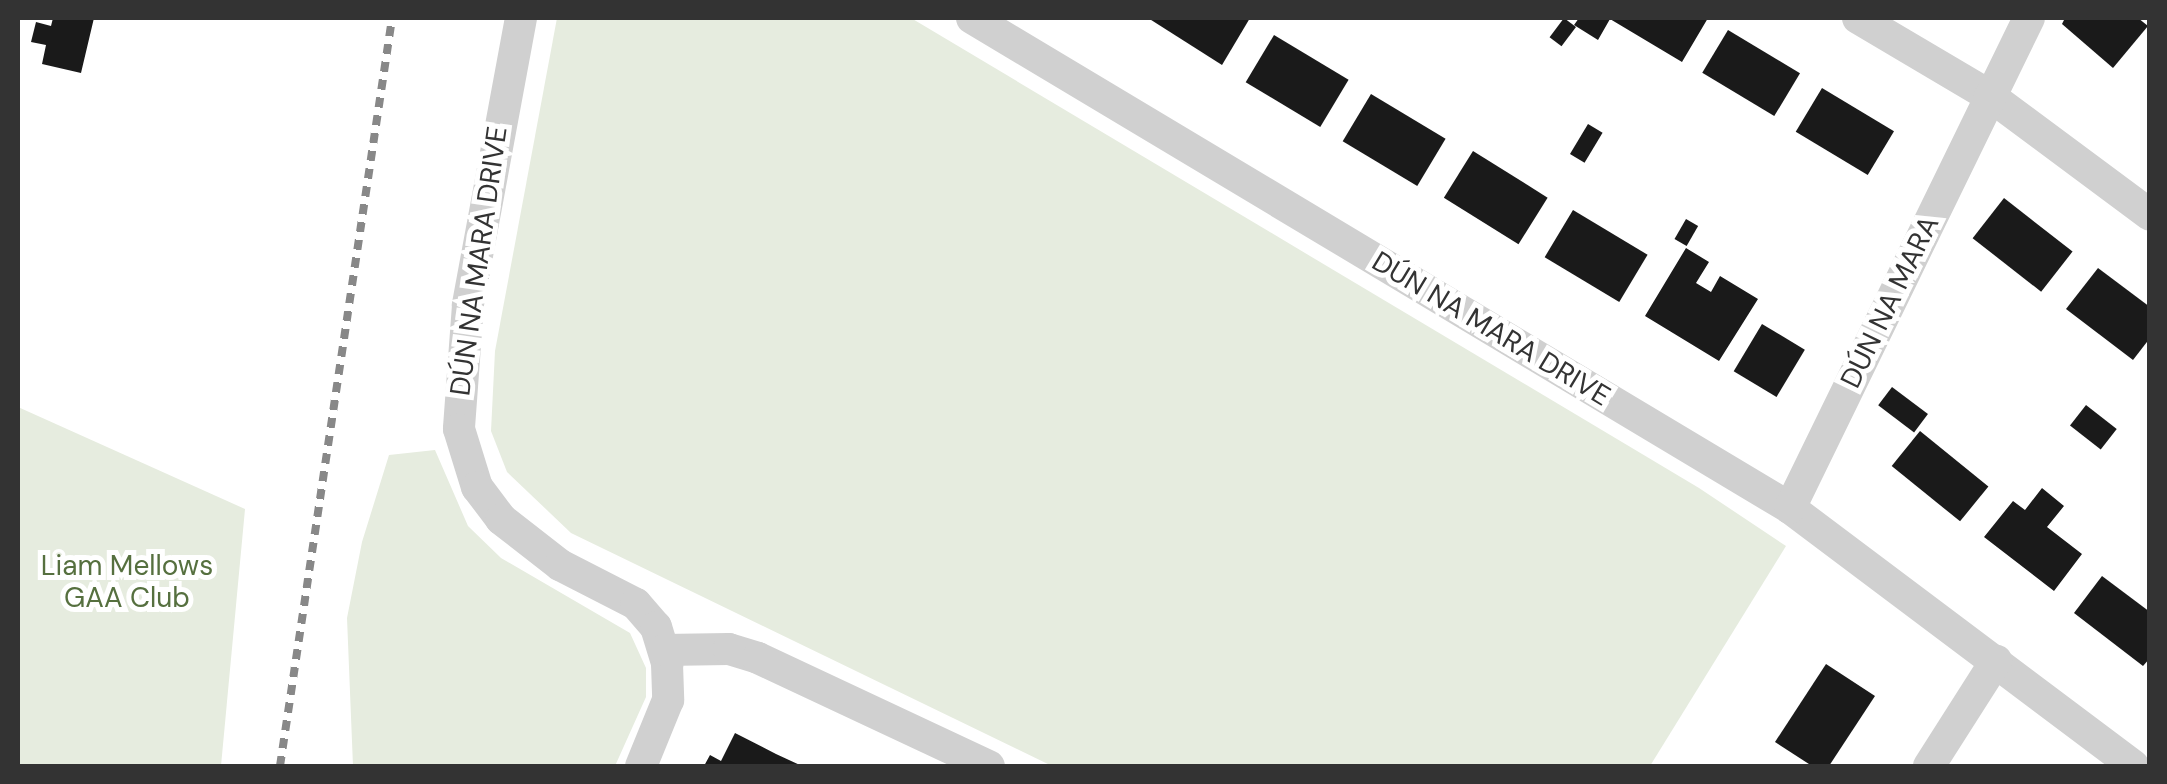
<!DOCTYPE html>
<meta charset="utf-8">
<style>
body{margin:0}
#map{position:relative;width:2167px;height:784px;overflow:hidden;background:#fff;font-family:"DM Sans",sans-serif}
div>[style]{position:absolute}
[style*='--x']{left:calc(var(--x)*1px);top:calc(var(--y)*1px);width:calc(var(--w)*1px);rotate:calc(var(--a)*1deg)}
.green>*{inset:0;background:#e6ecdf}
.building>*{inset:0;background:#1a1a1a;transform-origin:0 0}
.minor>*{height:32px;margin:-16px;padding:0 16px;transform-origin:16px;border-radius:16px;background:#d0d0d0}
.rail>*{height:8px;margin-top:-4px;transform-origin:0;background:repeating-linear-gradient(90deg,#888 0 10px,transparent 0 18px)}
span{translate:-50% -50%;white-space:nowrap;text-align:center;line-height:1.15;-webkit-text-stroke:10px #fff;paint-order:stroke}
.street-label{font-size:28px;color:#333}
.park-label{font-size:28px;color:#56703f}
.frame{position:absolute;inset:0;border:20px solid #333;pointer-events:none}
</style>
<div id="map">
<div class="green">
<i style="clip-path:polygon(557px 18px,911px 18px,1699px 488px,1786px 546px,1650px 766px,1052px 766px,571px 533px,507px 472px,491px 431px,495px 351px)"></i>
<i style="clip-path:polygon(18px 407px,245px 509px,221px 766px,18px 766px)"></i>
<i style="clip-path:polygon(435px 450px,468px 526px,501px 558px,630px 633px,646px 668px,646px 697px,615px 766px,353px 766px,347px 618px,362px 542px,389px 455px)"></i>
</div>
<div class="building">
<i style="clip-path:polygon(53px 18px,94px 18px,81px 73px,42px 64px,46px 45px,31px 42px,36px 22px,51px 26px)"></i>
<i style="clip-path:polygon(1148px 18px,1250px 18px,1222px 65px)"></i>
<i style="left:1564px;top:18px;width:15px;height:24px;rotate:37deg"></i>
<i style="clip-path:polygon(1579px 18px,1708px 18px,1682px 62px,1610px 19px,1598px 40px,1574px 25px)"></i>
<i style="clip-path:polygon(2065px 18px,2138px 18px,2148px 26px,2113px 68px,2062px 24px)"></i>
<i style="left:1728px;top:30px;width:84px;height:50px;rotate:31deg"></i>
<i style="left:1274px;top:35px;width:87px;height:55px;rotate:31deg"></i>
<i style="left:1822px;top:88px;width:84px;height:51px;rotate:31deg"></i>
<i style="left:1371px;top:94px;width:87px;height:55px;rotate:31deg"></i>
<i style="left:1588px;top:124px;width:17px;height:35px;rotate:31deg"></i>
<i style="left:1473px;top:151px;width:88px;height:55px;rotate:32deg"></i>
<i style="left:2004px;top:198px;width:87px;height:51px;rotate:38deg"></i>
<i style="left:1573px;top:210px;width:87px;height:55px;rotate:31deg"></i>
<i style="left:1686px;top:219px;width:14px;height:23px;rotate:30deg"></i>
<i style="clip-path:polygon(1686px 248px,1709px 262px,1696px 283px,1711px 292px,1720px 276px,1758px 299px,1719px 361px,1645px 316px)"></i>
<i style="clip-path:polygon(2098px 268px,2150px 307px,2150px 338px,2133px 360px,2066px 309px)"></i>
<i style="left:1762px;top:324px;width:50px;height:55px;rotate:31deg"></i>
<i style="left:1892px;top:387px;width:45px;height:23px;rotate:37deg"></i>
<i style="left:2086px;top:405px;width:39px;height:26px;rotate:38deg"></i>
<i style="left:1920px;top:431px;width:88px;height:45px;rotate:39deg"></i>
<i style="clip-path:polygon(2042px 488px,2064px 506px,2047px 527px,2082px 554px,2054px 591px,1984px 537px,2013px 501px,2025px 510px)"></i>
<i style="clip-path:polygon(2102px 576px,2150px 612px,2150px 658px,2143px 666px,2074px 613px)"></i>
<i style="clip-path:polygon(1826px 664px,1875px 696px,1829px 766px,1812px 766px,1775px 742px)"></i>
<i style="clip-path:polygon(735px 733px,776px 754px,802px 766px,704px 766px,710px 755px,721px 761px)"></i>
</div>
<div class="minor">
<i style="--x:521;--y:18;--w:292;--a:100.5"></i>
<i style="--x:468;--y:305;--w:124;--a:94.2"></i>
<i style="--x:459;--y:429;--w:61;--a:72.8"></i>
<i style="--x:477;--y:487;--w:40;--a:53"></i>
<i style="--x:501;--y:519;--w:75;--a:37.9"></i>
<i style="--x:560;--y:565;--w:85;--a:27.2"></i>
<i style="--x:636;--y:604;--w:30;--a:49"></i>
<i style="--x:656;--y:627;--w:39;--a:73"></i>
<i style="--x:667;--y:664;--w:36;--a:88"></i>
<i style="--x:668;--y:700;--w:71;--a:112.2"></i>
<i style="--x:972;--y:18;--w:954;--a:30.92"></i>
<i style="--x:1790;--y:508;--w:429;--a:36.9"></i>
<i style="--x:1858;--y:18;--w:153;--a:30.6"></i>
<i style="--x:1990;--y:96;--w:199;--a:36.6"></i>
<i style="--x:1790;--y:508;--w:545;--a:-64"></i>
<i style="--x:664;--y:650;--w:65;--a:-0.9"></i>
<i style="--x:729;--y:649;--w:30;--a:17"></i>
<i style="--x:758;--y:658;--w:255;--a:25.1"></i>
<i style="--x:1929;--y:766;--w:125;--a:-57.5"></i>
</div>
<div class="rail">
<i style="--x:280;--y:766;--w:756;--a:-81.48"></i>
</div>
<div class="street-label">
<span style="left:479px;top:261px;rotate:-82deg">DÚN NA MARA DRIVE</span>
<span style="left:1890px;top:302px;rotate:-64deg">DÚN NA MARA</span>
<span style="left:1491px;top:329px;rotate:31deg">DÚN NA MARA DRIVE</span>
</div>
<div class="park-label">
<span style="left:127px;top:582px">Liam Mellows<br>GAA Club</span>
</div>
<div class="frame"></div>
</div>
